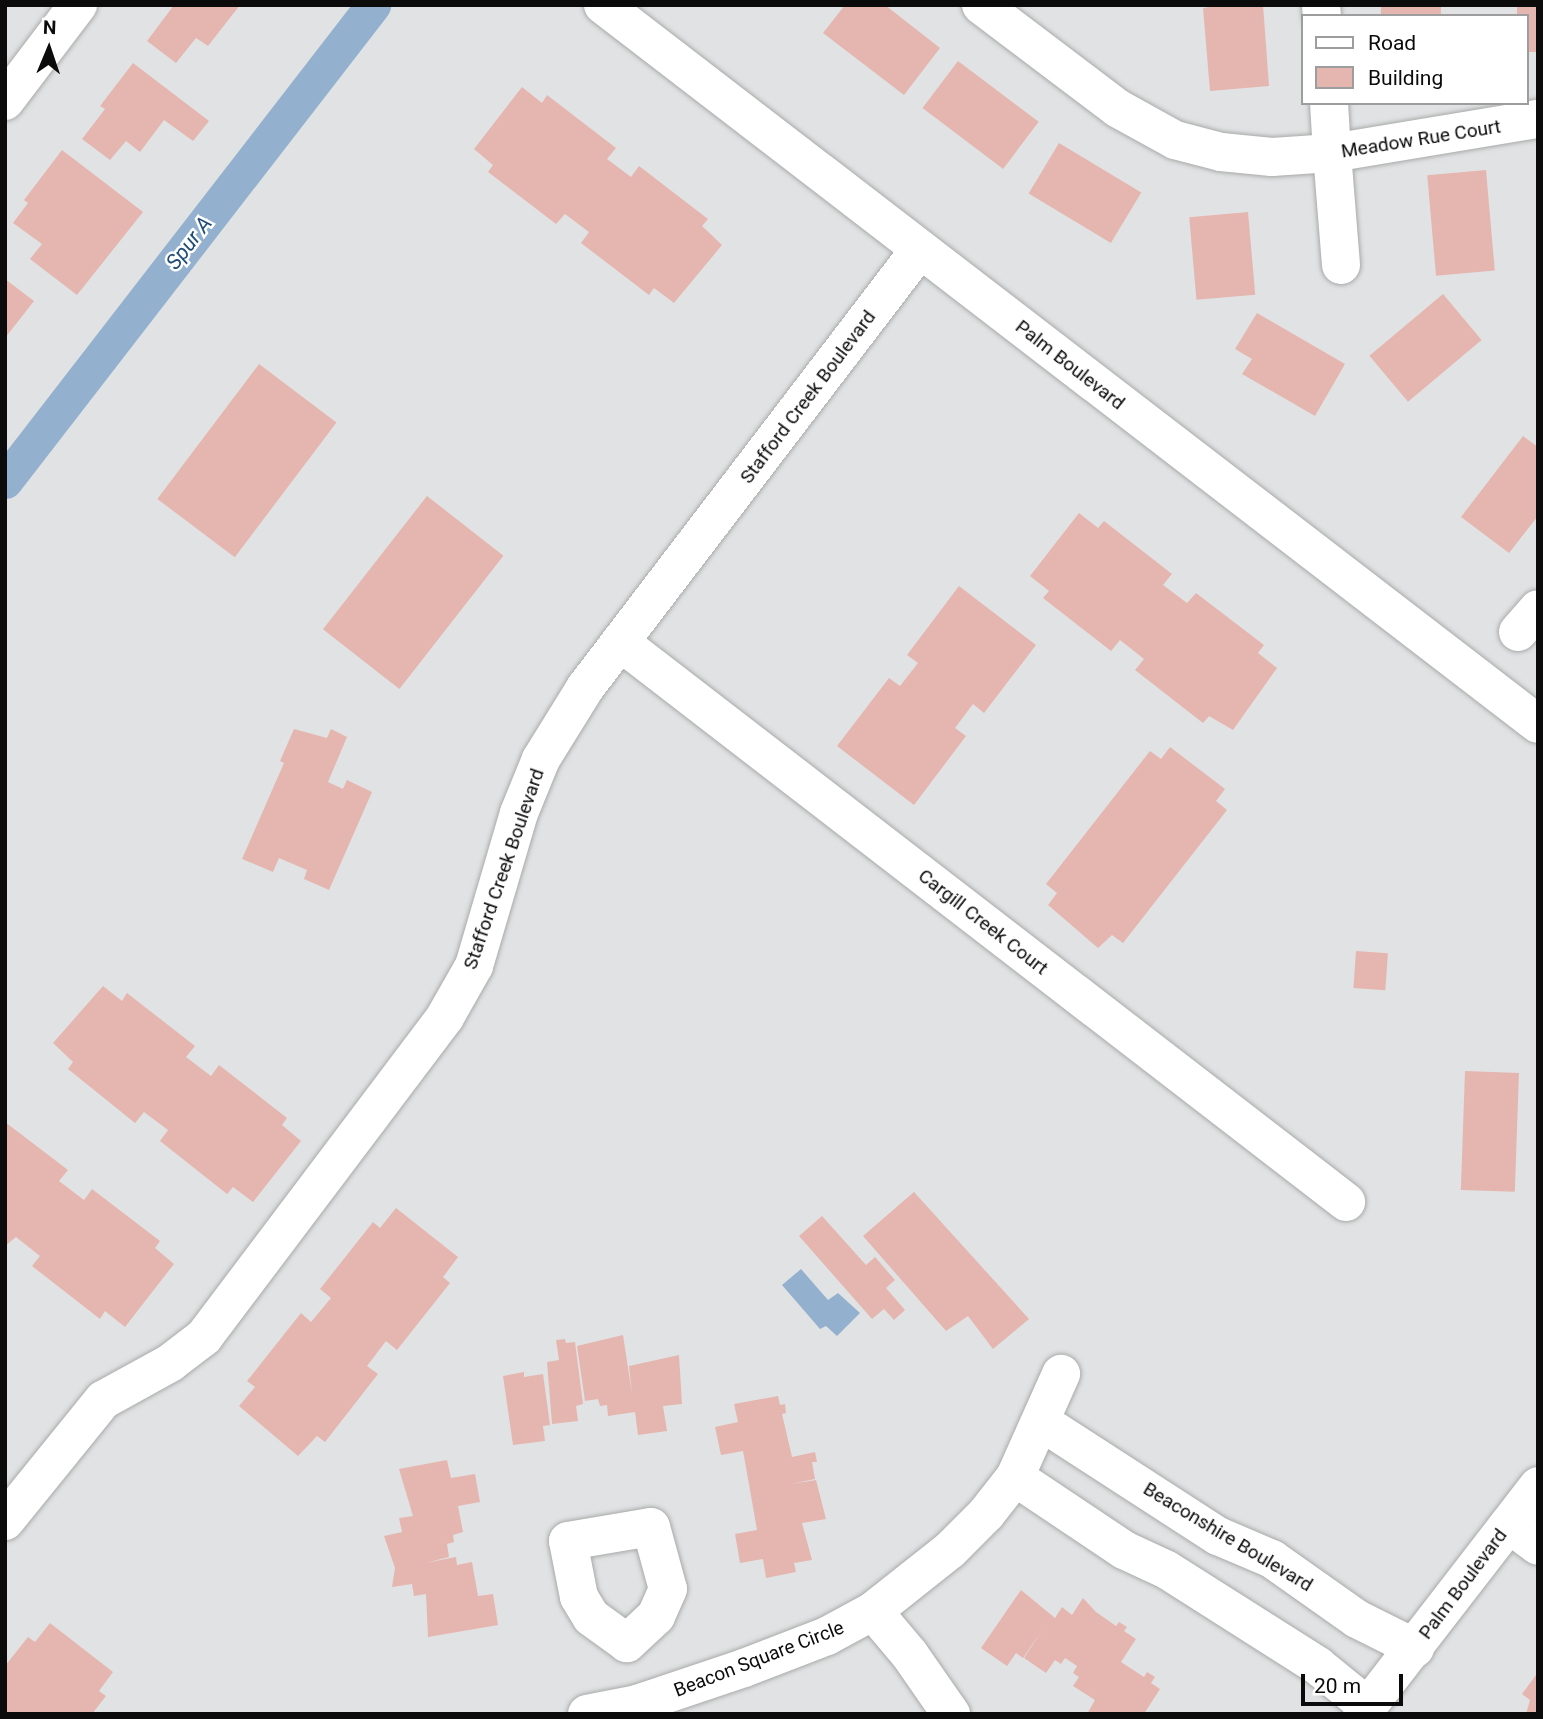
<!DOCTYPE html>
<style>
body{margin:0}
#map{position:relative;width:1543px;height:1719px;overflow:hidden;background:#e1e2e3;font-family:Roboto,sans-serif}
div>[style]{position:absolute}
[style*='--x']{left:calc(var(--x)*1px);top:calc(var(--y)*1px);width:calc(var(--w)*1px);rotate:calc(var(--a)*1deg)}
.water>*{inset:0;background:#93b1cf}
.canal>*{height:35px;margin:-17.5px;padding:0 17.5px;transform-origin:17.5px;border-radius:17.5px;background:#93b1cf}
.building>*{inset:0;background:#e5b6b0;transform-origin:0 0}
.roads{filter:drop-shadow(0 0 2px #a9aaaa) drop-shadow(0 0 2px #a9aaaa)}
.minor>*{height:38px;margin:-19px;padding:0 19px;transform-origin:19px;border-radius:19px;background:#fff}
span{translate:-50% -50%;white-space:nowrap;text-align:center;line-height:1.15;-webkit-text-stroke:5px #fff;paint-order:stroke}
.street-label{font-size:19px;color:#0b0b0c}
.water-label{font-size:21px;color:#204d76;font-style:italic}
.frame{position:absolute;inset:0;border:7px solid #0b0b0c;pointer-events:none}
.legend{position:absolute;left:1301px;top:14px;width:228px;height:91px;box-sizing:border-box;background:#fff;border:2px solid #9d9d9e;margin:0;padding:9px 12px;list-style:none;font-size:21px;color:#0b0b0c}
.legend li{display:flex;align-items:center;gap:14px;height:35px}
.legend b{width:35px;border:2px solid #9d9d9e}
.north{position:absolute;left:14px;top:14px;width:70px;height:70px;-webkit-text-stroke:5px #fff;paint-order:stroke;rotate:2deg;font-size:19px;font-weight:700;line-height:28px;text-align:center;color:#0b0b0c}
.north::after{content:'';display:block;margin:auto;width:24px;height:32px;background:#0b0b0c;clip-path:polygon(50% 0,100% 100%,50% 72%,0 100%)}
.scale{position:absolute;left:1301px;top:1674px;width:102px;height:32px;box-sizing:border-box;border:4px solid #0b0b0c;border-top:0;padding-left:9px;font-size:21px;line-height:24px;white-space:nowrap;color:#0b0b0c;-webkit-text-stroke:5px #fff;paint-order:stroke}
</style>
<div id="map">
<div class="water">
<i style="clip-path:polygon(801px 1269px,828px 1300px,838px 1293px,860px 1313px,837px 1336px,826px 1326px,820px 1329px,782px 1285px)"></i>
</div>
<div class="canal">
<i style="--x:5;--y:481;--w:602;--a:-52.29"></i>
</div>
<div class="building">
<i style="clip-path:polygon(174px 5px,240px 5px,208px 46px,196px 38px,176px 63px,147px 41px)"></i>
<i style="clip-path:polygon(845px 5px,885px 5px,940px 48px,904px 95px,823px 33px)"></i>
<i style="clip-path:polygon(1222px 5px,1263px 5px,1269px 86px,1210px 91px,1203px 8px)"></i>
<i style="left:1381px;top:5px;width:60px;height:11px;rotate:1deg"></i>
<i style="clip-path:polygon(1517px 5px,1538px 5px,1538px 52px,1527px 52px,1527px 16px,1517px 16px)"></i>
<i style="left:958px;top:61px;width:101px;height:59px;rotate:37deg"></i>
<i style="clip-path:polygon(133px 63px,209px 121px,193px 141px,164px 120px,140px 152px,126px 141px,110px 160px,82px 139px,105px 109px,100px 106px)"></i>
<i style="clip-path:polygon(522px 87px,542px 103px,547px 95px,616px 148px,607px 159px,631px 177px,639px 166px,708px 219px,702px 226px,722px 245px,674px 303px,654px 288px,649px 295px,581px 243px,589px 232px,565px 214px,556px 224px,488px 172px,493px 165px,474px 149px)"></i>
<i style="left:1059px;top:143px;width:96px;height:59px;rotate:31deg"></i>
<i style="clip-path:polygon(62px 150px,143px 212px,77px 295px,30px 259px,42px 244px,13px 223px,28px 203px,24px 200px)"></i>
<i style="left:1486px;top:170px;width:101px;height:59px;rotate:85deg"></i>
<i style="left:1248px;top:212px;width:83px;height:59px;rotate:85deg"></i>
<i style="clip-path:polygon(5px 279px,34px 301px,5px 338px)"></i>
<i style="left:1443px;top:294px;width:60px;height:96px;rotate:50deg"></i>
<i style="clip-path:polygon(1257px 313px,1345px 364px,1315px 416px,1242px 374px,1252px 359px,1235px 349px)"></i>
<i style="left:259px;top:364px;width:97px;height:169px;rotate:37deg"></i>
<i style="clip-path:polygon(1523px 436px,1538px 447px,1538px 516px,1509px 553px,1461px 517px)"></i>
<i style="left:427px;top:496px;width:97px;height:169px;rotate:38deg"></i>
<i style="clip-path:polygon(1079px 513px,1098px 528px,1104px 521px,1172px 574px,1163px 585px,1187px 603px,1196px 593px,1264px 645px,1258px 653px,1277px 668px,1233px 730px,1209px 716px,1203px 723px,1135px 670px,1144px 659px,1120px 640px,1111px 651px,1043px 598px,1049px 591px,1030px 576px)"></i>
<i style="clip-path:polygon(959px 586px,1036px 645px,984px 713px,973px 704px,955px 728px,966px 736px,914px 805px,837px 746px,889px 678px,900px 686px,918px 663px,907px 655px)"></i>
<i style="clip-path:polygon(294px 729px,327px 738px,331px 729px,347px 737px,328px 782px,343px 789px,347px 780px,372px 792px,329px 890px,304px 879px,307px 870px,279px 858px,273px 872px,242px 859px,284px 763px,280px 761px)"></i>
<i style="clip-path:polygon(1170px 747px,1225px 789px,1216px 801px,1227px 810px,1123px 943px,1112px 935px,1098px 948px,1048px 905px,1057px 893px,1046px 884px,1150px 751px,1161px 759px)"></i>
<i style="left:1356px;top:951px;width:32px;height:37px;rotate:4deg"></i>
<i style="clip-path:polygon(103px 986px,122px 1001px,127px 993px,195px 1046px,186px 1057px,211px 1076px,219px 1065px,287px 1118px,282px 1125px,301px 1141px,253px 1202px,233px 1187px,227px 1194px,160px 1141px,168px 1130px,144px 1112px,135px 1123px,68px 1069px,73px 1062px,53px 1043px)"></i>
<i style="left:1465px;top:1071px;width:54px;height:119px;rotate:2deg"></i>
<i style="clip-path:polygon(5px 1122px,68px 1170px,59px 1181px,84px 1200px,92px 1189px,160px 1241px,155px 1248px,174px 1264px,125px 1327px,105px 1311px,100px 1319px,32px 1266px,40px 1256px,16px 1237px,5px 1246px)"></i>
<i style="clip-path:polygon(914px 1192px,1029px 1319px,993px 1349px,968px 1316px,946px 1331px,863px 1236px)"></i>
<i style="clip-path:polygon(396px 1208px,458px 1257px,443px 1277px,450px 1283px,397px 1350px,386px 1341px,367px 1366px,378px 1374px,325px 1442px,317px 1436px,298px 1456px,239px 1406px,255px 1387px,247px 1381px,301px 1313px,311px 1322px,331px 1298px,320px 1289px,373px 1222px,380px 1228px)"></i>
<i style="clip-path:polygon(822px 1216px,866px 1265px,875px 1257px,895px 1280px,886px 1288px,905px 1310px,894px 1320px,884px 1309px,872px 1319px,799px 1236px)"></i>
<i style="clip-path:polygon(623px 1335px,632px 1394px,629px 1366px,679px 1355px,682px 1404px,663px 1406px,667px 1431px,638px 1435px,635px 1412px,608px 1416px,607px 1405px,600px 1406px,598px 1399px,585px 1401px,577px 1346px)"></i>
<i style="clip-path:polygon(565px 1339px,566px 1343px,575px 1342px,583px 1404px,576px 1406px,578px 1421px,552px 1424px,547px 1362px,559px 1360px,556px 1340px)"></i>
<i style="clip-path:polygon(524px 1372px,524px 1377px,543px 1374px,550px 1425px,543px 1426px,545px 1441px,513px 1445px,503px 1376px)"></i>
<i style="clip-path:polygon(778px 1396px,780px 1405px,785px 1404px,786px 1413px,782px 1414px,792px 1457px,815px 1452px,817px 1462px,812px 1462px,815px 1479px,791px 1484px,816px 1480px,826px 1519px,802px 1523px,812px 1560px,794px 1563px,796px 1572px,766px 1578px,763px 1559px,740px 1563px,735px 1534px,757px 1530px,750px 1490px,743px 1451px,721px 1455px,715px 1427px,738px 1422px,734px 1404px)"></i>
<i style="clip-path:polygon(447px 1460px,451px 1478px,475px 1474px,480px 1502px,458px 1506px,463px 1532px,453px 1535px,454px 1542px,447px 1544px,449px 1557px,425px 1563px,456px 1557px,457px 1565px,472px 1562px,478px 1596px,493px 1594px,498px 1625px,428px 1637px,426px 1594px,414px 1596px,412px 1584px,392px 1587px,395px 1568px,384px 1536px,402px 1532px,399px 1518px,413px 1516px,399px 1469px)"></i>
<i style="clip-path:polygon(1021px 1590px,1055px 1618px,1062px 1607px,1072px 1615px,1083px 1598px,1096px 1612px,1116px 1626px,1119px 1622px,1127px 1627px,1124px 1631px,1136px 1639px,1121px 1662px,1144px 1677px,1147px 1672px,1155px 1677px,1151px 1683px,1160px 1689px,1144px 1714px,1087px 1714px,1095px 1700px,1073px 1686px,1079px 1677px,1073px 1673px,1077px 1666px,1065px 1658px,1061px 1664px,1055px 1660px,1046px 1673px,1024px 1658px,1043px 1629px,1023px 1658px,1016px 1653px,1007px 1666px,981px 1648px)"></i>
<i style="clip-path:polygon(50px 1623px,113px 1672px,99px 1691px,106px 1696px,92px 1714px,5px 1714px,5px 1666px,28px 1637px,35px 1642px)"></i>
<i style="clip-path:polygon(1536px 1675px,1538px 1714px,1526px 1714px,1530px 1700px,1522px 1694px)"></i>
</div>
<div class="roads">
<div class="minor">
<i style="--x:603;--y:5;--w:1179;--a:37.56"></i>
<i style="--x:981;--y:5;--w:171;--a:37.1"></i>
<i style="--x:1117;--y:108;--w:66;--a:28.9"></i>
<i style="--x:1175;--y:140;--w:48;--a:14.6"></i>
<i style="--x:1221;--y:152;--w:51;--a:5.6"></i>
<i style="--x:1272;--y:157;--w:60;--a:-3.8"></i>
<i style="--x:1332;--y:153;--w:50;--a:-93.4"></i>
<i style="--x:1321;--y:5;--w:11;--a:85"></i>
<i style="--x:5;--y:101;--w:121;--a:-52.8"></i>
<i style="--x:1341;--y:265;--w:112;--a:-94.6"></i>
<i style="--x:1332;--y:153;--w:209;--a:-9.4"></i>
<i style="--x:1518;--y:632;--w:30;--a:-49"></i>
<i style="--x:620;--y:642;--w:917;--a:37.64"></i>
<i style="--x:1043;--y:1423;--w:208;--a:32.9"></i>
<i style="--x:1218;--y:1536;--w:59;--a:23.1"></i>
<i style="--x:1272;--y:1559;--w:104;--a:35.2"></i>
<i style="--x:1357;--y:1619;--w:65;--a:26.6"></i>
<i style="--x:1015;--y:1477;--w:131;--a:33.8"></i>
<i style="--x:1124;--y:1550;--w:47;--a:24.9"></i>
<i style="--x:1167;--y:1570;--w:179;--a:32.4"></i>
<i style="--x:1318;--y:1666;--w:63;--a:39.2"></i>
<i style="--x:5;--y:1521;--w:156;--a:-51"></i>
<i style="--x:103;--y:1400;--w:77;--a:-28.9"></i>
<i style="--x:170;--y:1363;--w:43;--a:-37.4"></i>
<i style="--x:204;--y:1337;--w:401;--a:-53"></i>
<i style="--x:445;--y:1017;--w:59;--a:-60.4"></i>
<i style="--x:474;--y:966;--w:159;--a:-73.6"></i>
<i style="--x:519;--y:813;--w:58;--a:-67.8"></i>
<i style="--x:541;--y:759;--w:84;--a:-58.2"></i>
<i style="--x:585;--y:688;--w:552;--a:-52.65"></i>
<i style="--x:1509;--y:1524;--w:36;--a:37"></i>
<i style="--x:651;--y:1527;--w:64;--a:74.7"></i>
<i style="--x:668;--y:1589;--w:30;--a:114"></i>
<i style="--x:656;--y:1616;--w:40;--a:137"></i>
<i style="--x:627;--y:1643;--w:44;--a:-144.2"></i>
<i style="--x:591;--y:1617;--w:23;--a:-121"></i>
<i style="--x:579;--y:1597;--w:57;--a:-101.1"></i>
<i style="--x:568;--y:1541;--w:84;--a:-9.6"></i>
<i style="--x:873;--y:1611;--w:57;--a:49.9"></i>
<i style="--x:910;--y:1655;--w:72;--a:55.2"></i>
<i style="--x:587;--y:1714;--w:51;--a:-11.3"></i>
<i style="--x:637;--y:1704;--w:113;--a:-18.6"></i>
<i style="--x:744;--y:1668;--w:89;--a:-21.1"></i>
<i style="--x:827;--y:1636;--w:52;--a:-28.5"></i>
<i style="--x:873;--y:1611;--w:98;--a:-38.4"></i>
<i style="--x:950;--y:1550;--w:51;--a:-45"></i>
<i style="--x:986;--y:1514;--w:47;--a:-51.9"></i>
<i style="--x:1015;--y:1477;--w:113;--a:-65.9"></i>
<i style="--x:1362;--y:1714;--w:288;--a:-52.3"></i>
</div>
</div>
<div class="street-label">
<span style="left:1421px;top:139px;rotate:-9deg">Meadow Rue Court</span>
<span style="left:1070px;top:365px;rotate:38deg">Palm Boulevard</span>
<span style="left:808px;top:397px;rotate:-53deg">Stafford Creek Boulevard</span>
<span style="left:504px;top:869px;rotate:-71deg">Stafford Creek Boulevard</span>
<span style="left:983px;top:922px;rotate:38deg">Cargill Creek Court</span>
<span style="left:1228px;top:1537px;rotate:31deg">Beaconshire Boulevard</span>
<span style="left:1463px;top:1584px;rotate:-53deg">Palm Boulevard</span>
<span style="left:759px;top:1659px;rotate:-21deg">Beacon Square Circle</span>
</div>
<div class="water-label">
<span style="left:189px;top:243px;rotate:-52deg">Spur A</span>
</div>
<div class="frame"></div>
<ul class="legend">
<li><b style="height:9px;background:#fff"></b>Road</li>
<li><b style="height:19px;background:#e5b6b0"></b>Building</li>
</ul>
<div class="north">N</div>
<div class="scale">20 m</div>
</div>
